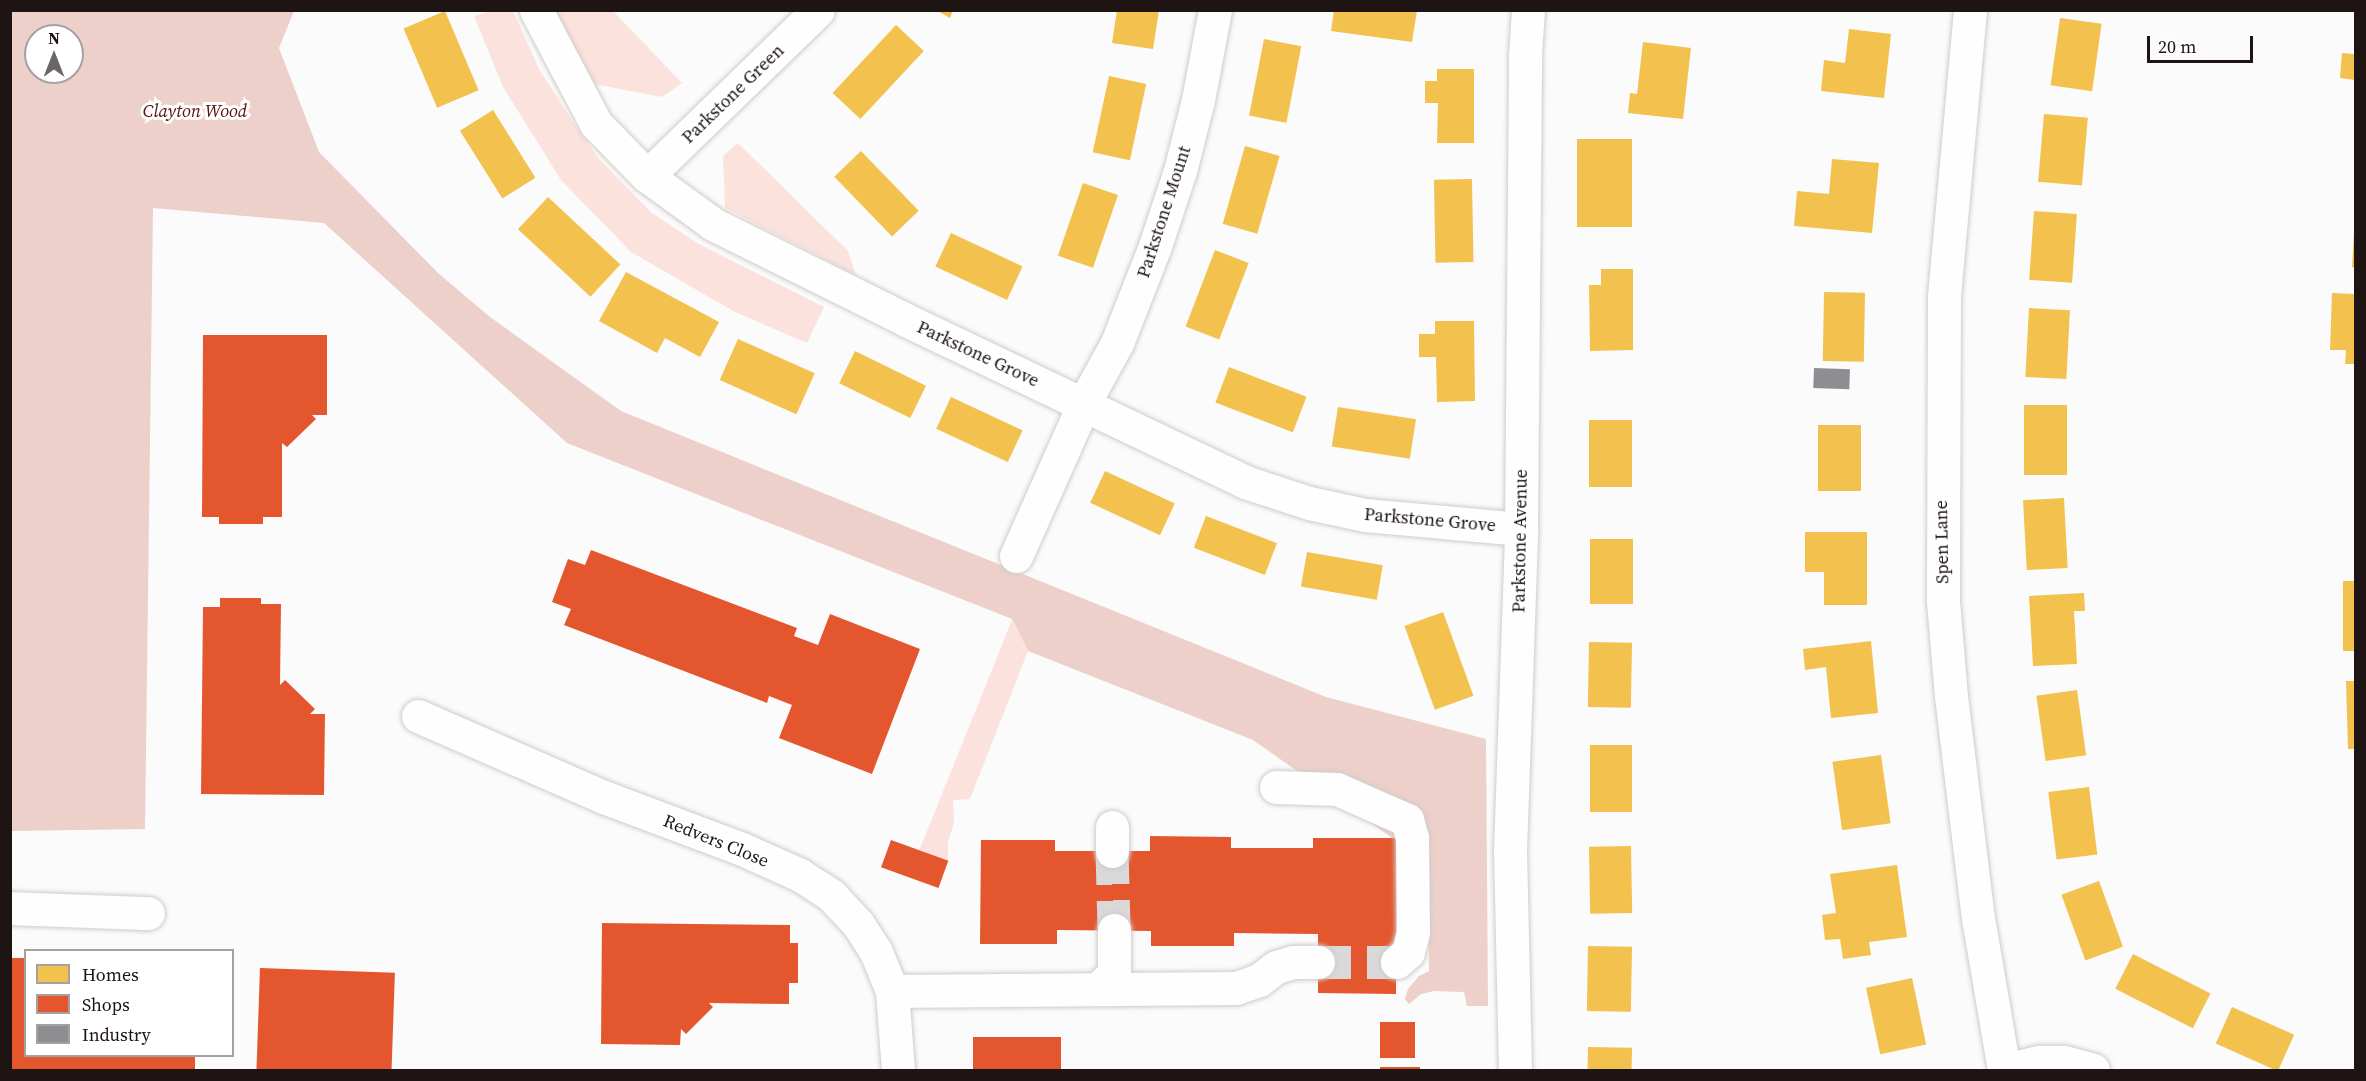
<!DOCTYPE html>
<style>
body{margin:0}
#map{position:relative;width:2366px;height:1081px;overflow:hidden;background:#fbfbfb;font-family:"Source Serif 4",serif}
div>[style]{position:absolute}
[style*='--x']{left:calc(var(--x)*1px);top:calc(var(--y)*1px);width:calc(var(--w)*1px);rotate:calc(var(--a)*1deg)}
.green>*{inset:0;background:#fbe2dd}
.forest>*{inset:0;background:#edd0c9}
.homes>*{inset:0;background:#f2c14e;transform-origin:0 0}
.shops>*{inset:0;background:#e4572e;transform-origin:0 0}
.industry>*{inset:0;background:#8d8d92;transform-origin:0 0}
.minor-tunnel>*{height:33px;margin-top:-16.5px;transform-origin:0;background:repeating-linear-gradient(90deg,#dad8d8 0 33px,transparent 0 49px)}
.roads{filter:drop-shadow(0 0 2px #d0cbca) drop-shadow(0 0 2px #d0cbca)}
.minor>*{height:33px;margin:-16.5px;padding:0 16.5px;transform-origin:16.5px;border-radius:16.5px;background:#fefefe}
span{translate:-50% -50%;white-space:nowrap;text-align:center;line-height:1.15;-webkit-text-stroke:6px #fff;paint-order:stroke}
.street-label{font-size:18px;color:#1d1413}
.park-label{font-size:18px;color:#55150b;font-style:italic}
.frame{position:absolute;inset:0;border:12px solid #1d1413;pointer-events:none}
.legend{position:absolute;left:24px;top:949px;width:210px;height:108px;box-sizing:border-box;background:#fff;border:2px solid #a5a1a1;margin:0;padding:8px 10px;list-style:none;font-size:18px;color:#1d1413}
.legend li{display:flex;align-items:center;gap:12px;height:30px}
.legend b{width:30px;border:2px solid #a5a1a1}
.north{position:absolute;left:24px;top:24px;width:60px;height:60px;box-sizing:border-box;background:#fff;border:2px solid #a5a1a1;border-radius:50%;rotate:0deg;font-size:16px;font-weight:700;line-height:24px;text-align:center;color:#1d1413}
.north::after{content:'';display:block;margin:auto;width:21px;height:27px;background:#6b6564;clip-path:polygon(50% 0,100% 100%,50% 72%,0 100%)}
.scale{position:absolute;left:2147px;top:36px;width:106px;height:27px;box-sizing:border-box;border:3px solid #1d1413;border-top:0;padding-left:8px;font-size:18px;line-height:21px;white-space:nowrap;color:#1d1413;-webkit-text-stroke:4px #fff;paint-order:stroke}
</style>
<div id="map">
<div class="green">
<i style="clip-path:polygon(491px 11px,513px 11px,539px 69px,575px 125px,598px 158px,652px 213px,699px 244px,824px 307px,807px 343px,735px 312px,631px 252px,561px 180px,503px 87px,474px 16px)"></i>
<i style="clip-path:polygon(556px 11px,613px 11px,682px 83px,662px 97px,594px 84px,580px 62px)"></i>
<i style="clip-path:polygon(738px 143px,848px 251px,856px 275px,725px 208px,723px 156px)"></i>
<i style="clip-path:polygon(1012px 620px,1028px 651px,970px 799px,953px 800px,954px 823px,948px 842px,948px 861px,919px 851px)"></i>
</div>
<div class="forest">
<i style="clip-path:polygon(evenodd,10px 11px,294px 11px,279px 48px,319px 152px,438px 273px,490px 317px,621px 411px,1326px 697px,1486px 739px,1488px 1006px,1467px 1006px,1464px 992px,1434px 991px,1421px 994px,1409px 1004px,1405px 999px,1408px 989px,1419px 976px,1429px 971px,1428px 863px,1253px 740px,1028px 651px,1012px 619px,567px 443px,324px 223px,153px 208px,145px 829px,11px 831px,10px 11px,36px 36px,72px 36px,72px 72px,36px 72px,36px 36px)"></i>
</div>
<div class="homes">
<i style="clip-path:polygon(936px 10px,953px 10px,950px 18px)"></i>
<i style="clip-path:polygon(1117px 10px,1159px 10px,1153px 49px,1112px 43px)"></i>
<i style="clip-path:polygon(1334px 10px,1417px 10px,1412px 42px,1331px 31px)"></i>
<i style="left:445px;top:11px;width:86px;height:45px;rotate:67deg"></i>
<i style="left:2060px;top:18px;width:42px;height:68px;rotate:8deg"></i>
<i style="left:896px;top:25px;width:38px;height:93px;rotate:43deg"></i>
<i style="clip-path:polygon(1849px 29px,1891px 34px,1884px 98px,1821px 91px,1824px 60px,1845px 63px)"></i>
<i style="left:1264px;top:39px;width:38px;height:78px;rotate:11deg"></i>
<i style="clip-path:polygon(1643px 42px,1691px 48px,1683px 119px,1628px 113px,1630px 93px,1637px 94px)"></i>
<i style="clip-path:polygon(2342px 53px,2355px 54px,2355px 80px,2340px 78px)"></i>
<i style="clip-path:polygon(1437px 69px,1474px 69px,1474px 143px,1437px 143px,1438px 103px,1425px 103px,1425px 81px,1437px 81px)"></i>
<i style="left:1109px;top:76px;width:38px;height:78px;rotate:12deg"></i>
<i style="left:493px;top:110px;width:80px;height:39px;rotate:58deg"></i>
<i style="left:2044px;top:114px;width:44px;height:68px;rotate:5deg"></i>
<i style="left:1577px;top:139px;width:55px;height:88px"></i>
<i style="left:1245px;top:146px;width:36px;height:81px;rotate:16deg"></i>
<i style="left:861px;top:151px;width:83px;height:37px;rotate:46deg"></i>
<i style="clip-path:polygon(1832px 159px,1879px 163px,1872px 233px,1794px 226px,1797px 191px,1829px 194px)"></i>
<i style="left:1472px;top:179px;width:83px;height:38px;rotate:89deg"></i>
<i style="left:1083px;top:183px;width:37px;height:77px;rotate:19deg"></i>
<i style="left:548px;top:197px;width:99px;height:44px;rotate:43deg"></i>
<i style="left:2034px;top:211px;width:43px;height:69px;rotate:4deg"></i>
<i style="left:951px;top:233px;width:79px;height:37px;rotate:25deg"></i>
<i style="clip-path:polygon(2354px 233px,2355px 233px,2355px 268px,2352px 267px)"></i>
<i style="left:1215px;top:250px;width:36px;height:82px;rotate:21deg"></i>
<i style="clip-path:polygon(1601px 269px,1633px 269px,1633px 350px,1590px 351px,1589px 285px,1601px 285px)"></i>
<i style="clip-path:polygon(626px 272px,719px 322px,700px 357px,665px 338px,657px 353px,599px 321px)"></i>
<i style="left:1824px;top:292px;width:41px;height:69px;rotate:1deg"></i>
<i style="clip-path:polygon(2332px 293px,2355px 294px,2355px 364px,2345px 364px,2346px 350px,2330px 350px)"></i>
<i style="left:2029px;top:308px;width:41px;height:69px;rotate:3deg"></i>
<i style="clip-path:polygon(1435px 321px,1474px 321px,1475px 401px,1437px 402px,1436px 357px,1419px 357px,1419px 334px,1435px 334px)"></i>
<i style="left:738px;top:339px;width:84px;height:45px;rotate:24deg"></i>
<i style="left:855px;top:351px;width:79px;height:36px;rotate:26deg"></i>
<i style="left:1229px;top:367px;width:83px;height:38px;rotate:21deg"></i>
<i style="left:951px;top:397px;width:79px;height:35px;rotate:25deg"></i>
<i style="left:2024px;top:405px;width:43px;height:70px"></i>
<i style="left:1338px;top:407px;width:79px;height:40px;rotate:9deg"></i>
<i style="left:1589px;top:420px;width:43px;height:67px"></i>
<i style="left:1818px;top:425px;width:43px;height:66px"></i>
<i style="left:1105px;top:471px;width:77px;height:35px;rotate:25deg"></i>
<i style="left:2064px;top:498px;width:70px;height:41px;rotate:87deg"></i>
<i style="left:1206px;top:516px;width:76px;height:34px;rotate:21deg"></i>
<i style="clip-path:polygon(1805px 532px,1867px 532px,1867px 605px,1824px 605px,1824px 572px,1805px 572px)"></i>
<i style="left:1590px;top:539px;width:43px;height:65px"></i>
<i style="left:1307px;top:552px;width:77px;height:35px;rotate:10deg"></i>
<i style="left:2343px;top:581px;width:12px;height:70px"></i>
<i style="clip-path:polygon(2084px 593px,2085px 611px,2074px 611px,2077px 664px,2033px 666px,2029px 596px)"></i>
<i style="left:1443px;top:612px;width:89px;height:41px;rotate:70deg"></i>
<i style="clip-path:polygon(1871px 641px,1878px 713px,1831px 718px,1826px 667px,1805px 670px,1803px 649px)"></i>
<i style="left:1589px;top:642px;width:43px;height:65px;rotate:1deg"></i>
<i style="clip-path:polygon(2346px 681px,2355px 681px,2355px 749px,2348px 749px)"></i>
<i style="left:2077px;top:690px;width:66px;height:41px;rotate:82deg"></i>
<i style="left:1590px;top:745px;width:42px;height:67px"></i>
<i style="left:1881px;top:755px;width:69px;height:49px;rotate:82deg"></i>
<i style="left:2089px;top:787px;width:68px;height:41px;rotate:83deg"></i>
<i style="left:1631px;top:846px;width:67px;height:42px;rotate:89deg"></i>
<i style="clip-path:polygon(1897px 865px,1907px 937px,1869px 942px,1871px 955px,1843px 959px,1840px 939px,1825px 940px,1822px 915px,1836px 913px,1830px 874px)"></i>
<i style="left:2099px;top:881px;width:70px;height:40px;rotate:70deg"></i>
<i style="left:1588px;top:946px;width:44px;height:65px;rotate:1deg"></i>
<i style="left:2133px;top:954px;width:87px;height:39px;rotate:27deg"></i>
<i style="left:1912px;top:978px;width:68px;height:47px;rotate:78deg"></i>
<i style="left:2232px;top:1007px;width:68px;height:40px;rotate:24deg"></i>
<i style="left:1588px;top:1047px;width:44px;height:23px;rotate:1deg"></i>
</div>
<div class="shops">
<i style="clip-path:polygon(203px 335px,327px 335px,327px 415px,312px 415px,316px 419px,287px 447px,282px 443px,282px 517px,263px 517px,263px 524px,219px 524px,219px 517px,202px 517px)"></i>
<i style="clip-path:polygon(591px 550px,797px 628px,794px 636px,818px 645px,830px 614px,920px 649px,872px 774px,779px 738px,792px 705px,769px 696px,767px 703px,564px 625px,571px 609px,552px 602px,568px 559px,585px 565px)"></i>
<i style="clip-path:polygon(220px 598px,261px 598px,261px 604px,281px 604px,280px 685px,285px 680px,315px 709px,310px 714px,325px 714px,324px 795px,201px 794px,203px 607px,220px 607px)"></i>
<i style="clip-path:polygon(1150px 836px,1231px 837px,1231px 848px,1313px 848px,1313px 838px,1397px 838px,1396px 994px,1318px 993px,1318px 934px,1234px 933px,1234px 946px,1151px 946px,1151px 931px,1057px 930px,1057px 944px,980px 944px,981px 840px,1055px 840px,1055px 851px,1150px 851px)"></i>
<i style="left:891px;top:840px;width:61px;height:29px;rotate:20deg"></i>
<i style="clip-path:polygon(602px 923px,790px 925px,790px 943px,798px 943px,798px 983px,789px 983px,789px 1004px,709px 1003px,713px 1007px,686px 1034px,681px 1029px,680px 1045px,601px 1044px)"></i>
<i style="clip-path:polygon(10px 958px,26px 958px,26px 1056px,195px 1056px,195px 1070px,10px 1070px)"></i>
<i style="left:260px;top:968px;width:135px;height:102px;rotate:2deg"></i>
<i style="left:1380px;top:1022px;width:35px;height:36px"></i>
<i style="left:973px;top:1037px;width:88px;height:33px"></i>
<i style="left:1380px;top:1067px;width:40px;height:3px"></i>
</div>
<div class="industry">
<i style="left:1814px;top:368px;width:36px;height:20px;rotate:2deg"></i>
</div>
<div class="minor-tunnel">
<i style="--x:1112;--y:851;--w:79;--a:88.5"></i>
<i style="--x:1318;--y:962;--w:79;--a:0"></i>
</div>
<div class="roads">
<div class="minor">
<i style="--x:536;--y:10;--w:129;--a:62.2"></i>
<i style="--x:596;--y:124;--w:73;--a:45.6"></i>
<i style="--x:647;--y:176;--w:82;--a:36"></i>
<i style="--x:713;--y:224;--w:213;--a:26.4"></i>
<i style="--x:904;--y:319;--w:378;--a:25.5"></i>
<i style="--x:1245;--y:482;--w:67;--a:18.2"></i>
<i style="--x:1309;--y:503;--w:57;--a:12.1"></i>
<i style="--x:1365;--y:515;--w:157;--a:5.1"></i>
<i style="--x:1970;--y:10;--w:287;--a:95.2"></i>
<i style="--x:1944;--y:296;--w:305;--a:90.2"></i>
<i style="--x:1943;--y:601;--w:95;--a:85.2"></i>
<i style="--x:1951;--y:696;--w:224;--a:83.1"></i>
<i style="--x:1978;--y:918;--w:154;--a:80.3"></i>
<i style="--x:647;--y:176;--w:238;--a:-44.1"></i>
<i style="--x:1016;--y:556;--w:167;--a:-66"></i>
<i style="--x:1084;--y:403;--w:68;--a:-61.2"></i>
<i style="--x:1117;--y:343;--w:104;--a:-68.6"></i>
<i style="--x:1155;--y:246;--w:79;--a:-71.6"></i>
<i style="--x:1180;--y:171;--w:73;--a:-75.8"></i>
<i style="--x:1198;--y:100;--w:92;--a:-79.3"></i>
<i style="--x:418;--y:716;--w:200;--a:23.6"></i>
<i style="--x:601;--y:796;--w:151;--a:20.6"></i>
<i style="--x:742;--y:849;--w:64;--a:24.1"></i>
<i style="--x:800;--y:875;--w:37;--a:33"></i>
<i style="--x:831;--y:895;--w:40;--a:47"></i>
<i style="--x:858;--y:924;--w:33;--a:57"></i>
<i style="--x:876;--y:952;--w:42;--a:67.7"></i>
<i style="--x:892;--y:991;--w:79;--a:85.7"></i>
<i style="--x:1276;--y:787;--w:61;--a:1.9"></i>
<i style="--x:1337;--y:789;--w:77;--a:23.9"></i>
<i style="--x:1407;--y:820;--w:19;--a:74"></i>
<i style="--x:1412;--y:838;--w:94;--a:89.4"></i>
<i style="--x:1413;--y:932;--w:21;--a:104"></i>
<i style="--x:1408;--y:952;--w:15;--a:138"></i>
<i style="--x:1112;--y:827;--w:24;--a:90"></i>
<i style="--x:10;--y:908;--w:138;--a:2.1"></i>
<i style="--x:1100;--y:987;--w:20;--a:-45"></i>
<i style="--x:1114;--y:973;--w:43;--a:-90"></i>
<i style="--x:892;--y:991;--w:344;--a:-0.5"></i>
<i style="--x:1236;--y:988;--w:24;--a:-19"></i>
<i style="--x:1259;--y:980;--w:21;--a:-37"></i>
<i style="--x:1276;--y:967;--w:18;--a:-16"></i>
<i style="--x:1293;--y:962;--w:25;--a:0"></i>
<i style="--x:1515;--y:1070;--w:219;--a:-91.3"></i>
<i style="--x:1510;--y:851;--w:322;--a:-88"></i>
<i style="--x:1521;--y:529;--w:474;--a:-89.5"></i>
<i style="--x:1525;--y:55;--w:45;--a:-86.2"></i>
<i style="--x:2006;--y:1070;--w:34;--a:-14"></i>
<i style="--x:2039;--y:1062;--w:25;--a:0"></i>
<i style="--x:2064;--y:1062;--w:30;--a:15"></i>
</div>
</div>
<div class="street-label">
<span style="left:733px;top:94px;rotate:-44deg">Parkstone Green</span>
<span style="left:1164px;top:212px;rotate:-72deg">Parkstone Mount</span>
<span style="left:978px;top:354px;rotate:25deg">Parkstone Grove</span>
<span style="left:1430px;top:520px;rotate:5deg">Parkstone Grove</span>
<span style="left:1520px;top:541px;rotate:-89deg">Parkstone Avenue</span>
<span style="left:1942px;top:542px;rotate:-91deg">Spen Lane</span>
<span style="left:716px;top:841px;rotate:22deg">Redvers Close</span>
</div>
<div class="park-label">
<span style="left:195px;top:111px">Clayton Wood</span>
</div>
<div class="frame"></div>
<ul class="legend">
<li><b style="height:16px;background:#f2c14e"></b>Homes</li>
<li><b style="height:16px;background:#e4572e"></b>Shops</li>
<li><b style="height:16px;background:#8d8d92"></b>Industry</li>
</ul>
<div class="north">N</div>
<div class="scale">20 m</div>
</div>
